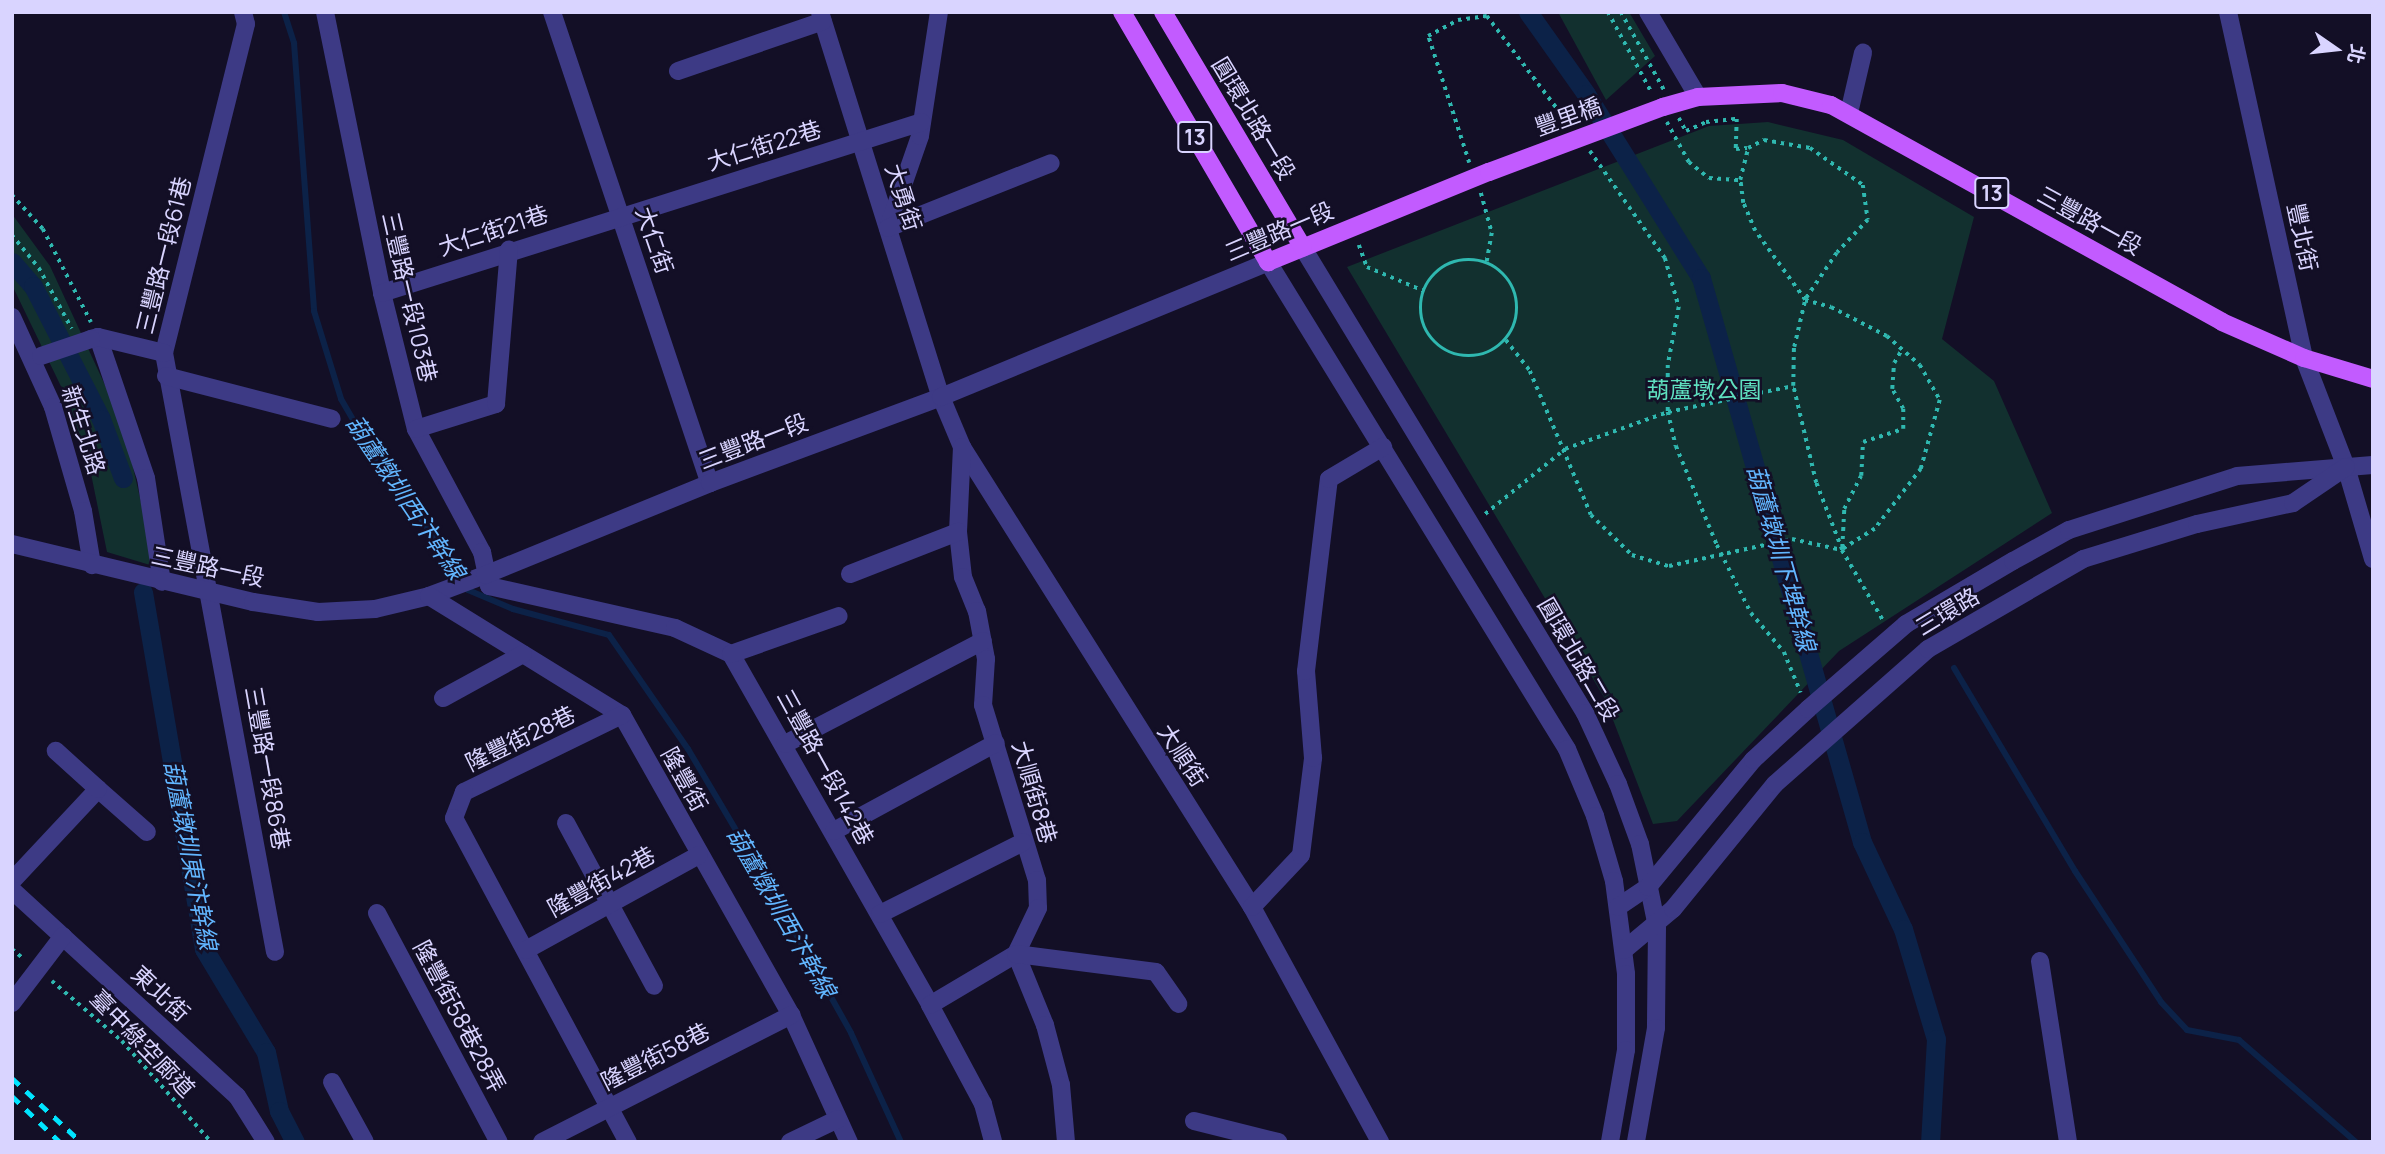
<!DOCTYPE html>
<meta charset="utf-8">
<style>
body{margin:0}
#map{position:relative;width:2385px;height:1154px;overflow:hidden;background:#130f26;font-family:Manrope,"Noto Sans TC",sans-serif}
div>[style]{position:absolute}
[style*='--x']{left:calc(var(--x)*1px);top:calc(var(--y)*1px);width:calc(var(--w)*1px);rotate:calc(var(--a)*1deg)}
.green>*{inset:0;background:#12302f}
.stream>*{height:6px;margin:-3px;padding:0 3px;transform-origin:3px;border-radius:3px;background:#0c2248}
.canal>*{height:19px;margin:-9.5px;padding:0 9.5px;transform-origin:9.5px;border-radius:9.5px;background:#0c2248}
.path>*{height:3.5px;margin-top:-1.75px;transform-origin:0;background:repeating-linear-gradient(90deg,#2fb8b0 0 3.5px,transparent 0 8.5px)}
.path>.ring{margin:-1.75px;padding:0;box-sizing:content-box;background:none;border:3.5px solid #2fb8b0;border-radius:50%}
.minor>*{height:18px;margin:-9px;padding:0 9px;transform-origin:9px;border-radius:9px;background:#3d3a85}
.major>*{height:18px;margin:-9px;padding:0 9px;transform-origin:9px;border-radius:9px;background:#c25bff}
.rail>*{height:5px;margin-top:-2.5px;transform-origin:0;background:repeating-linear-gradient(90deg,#00e5ff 0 10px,transparent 0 19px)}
.minor-bridge>*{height:18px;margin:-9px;padding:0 9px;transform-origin:9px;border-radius:9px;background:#3d3a85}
.major-bridge>*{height:18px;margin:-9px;padding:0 9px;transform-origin:9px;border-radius:9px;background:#c25bff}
span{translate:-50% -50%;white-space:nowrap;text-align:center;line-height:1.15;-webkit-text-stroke:5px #130f26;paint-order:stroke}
.shield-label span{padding:2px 5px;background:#130f26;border:2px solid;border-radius:5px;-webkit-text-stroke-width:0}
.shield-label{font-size:21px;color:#d9d4ff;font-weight:700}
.street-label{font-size:23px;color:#d9d4ff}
.park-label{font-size:23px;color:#5fe0c0}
.water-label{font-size:24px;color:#62b6ff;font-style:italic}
.frame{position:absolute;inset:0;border:14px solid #d9d4ff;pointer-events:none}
.north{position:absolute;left:2301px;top:14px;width:70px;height:70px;-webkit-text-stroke:5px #130f26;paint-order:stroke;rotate:104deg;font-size:19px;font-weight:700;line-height:28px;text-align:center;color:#d9d4ff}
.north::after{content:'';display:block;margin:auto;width:24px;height:32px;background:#d9d4ff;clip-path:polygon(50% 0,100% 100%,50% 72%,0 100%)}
</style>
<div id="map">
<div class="green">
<i style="clip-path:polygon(1558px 12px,1629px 12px,1655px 56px,1606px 100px)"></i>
<i style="clip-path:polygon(1768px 122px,1843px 140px,1974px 217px,1942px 339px,1994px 381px,2052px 513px,1839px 651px,1677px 821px,1653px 824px,1605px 699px,1347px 267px,1709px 126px)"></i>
<i style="clip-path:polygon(12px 214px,50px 266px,123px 424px,149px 537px,150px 565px,107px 552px,90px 469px,70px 405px,12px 285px)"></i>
</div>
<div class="stream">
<i style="--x:284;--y:12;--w:33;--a:72"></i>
<i style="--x:294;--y:43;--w:269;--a:85.7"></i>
<i style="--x:314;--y:311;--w:92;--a:72.9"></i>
<i style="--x:341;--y:399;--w:83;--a:59.7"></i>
<i style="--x:383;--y:471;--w:59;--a:51.2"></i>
<i style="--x:420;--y:517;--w:87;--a:56.7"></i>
<i style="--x:468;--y:590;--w:49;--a:22.9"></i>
<i style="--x:513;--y:609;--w:99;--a:15.2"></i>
<i style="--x:609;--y:635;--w:139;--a:55.3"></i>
<i style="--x:688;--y:749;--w:159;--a:59.4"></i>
<i style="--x:769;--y:886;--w:168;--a:60.8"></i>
<i style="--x:851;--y:1033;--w:120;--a:65.4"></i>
<i style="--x:1954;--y:668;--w:236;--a:59.2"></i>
<i style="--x:2075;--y:871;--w:157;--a:56.7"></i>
<i style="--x:2161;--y:1002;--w:38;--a:47"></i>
<i style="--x:2187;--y:1030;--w:53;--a:10.9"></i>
<i style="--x:2239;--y:1040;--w:155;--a:41.1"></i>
</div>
<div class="canal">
<i style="--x:1528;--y:12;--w:100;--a:54.7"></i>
<i style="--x:1586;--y:94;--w:217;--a:58"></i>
<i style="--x:1701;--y:278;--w:587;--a:74.07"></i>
<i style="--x:1862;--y:842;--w:96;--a:64.8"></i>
<i style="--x:1903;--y:929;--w:115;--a:73.3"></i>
<i style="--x:1936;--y:1039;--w:103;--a:93.3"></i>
<i style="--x:12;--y:262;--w:32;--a:49"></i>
<i style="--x:33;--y:286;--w:149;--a:62.9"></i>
<i style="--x:101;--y:419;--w:63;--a:69.6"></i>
<i style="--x:143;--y:592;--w:362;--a:80.3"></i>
<i style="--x:204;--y:949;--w:120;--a:59"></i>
<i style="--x:266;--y:1052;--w:60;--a:77.6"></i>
<i style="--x:279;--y:1111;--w:35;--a:63"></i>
</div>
<div class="path">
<i style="--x:1608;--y:12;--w:92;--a:61.5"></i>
<i style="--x:1621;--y:12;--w:89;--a:61.1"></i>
<i style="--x:1679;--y:118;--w:15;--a:62"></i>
<i style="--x:1686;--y:131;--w:22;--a:-24"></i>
<i style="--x:1706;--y:122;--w:31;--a:-6"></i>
<i style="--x:1737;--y:119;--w:30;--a:92"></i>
<i style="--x:1736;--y:149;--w:11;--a:-5"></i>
<i style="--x:1667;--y:122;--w:46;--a:61.2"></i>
<i style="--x:1689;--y:162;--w:26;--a:39"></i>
<i style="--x:1709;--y:178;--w:31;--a:4"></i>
<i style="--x:1764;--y:140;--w:47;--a:9.9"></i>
<i style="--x:1810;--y:148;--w:65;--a:34.9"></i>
<i style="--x:1863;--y:185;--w:35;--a:82"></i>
<i style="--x:1868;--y:220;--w:45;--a:133.2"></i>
<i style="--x:1837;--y:253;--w:57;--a:124.2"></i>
<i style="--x:1805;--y:300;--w:85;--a:-125.9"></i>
<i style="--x:1755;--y:231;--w:30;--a:-113"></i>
<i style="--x:1743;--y:203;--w:23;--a:-97"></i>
<i style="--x:1740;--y:180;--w:33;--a:-76"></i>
<i style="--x:1748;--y:148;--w:18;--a:-27"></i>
<i style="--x:1590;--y:151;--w:131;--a:55"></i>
<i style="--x:1665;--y:258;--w:51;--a:74.1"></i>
<i style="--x:1679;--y:307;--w:59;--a:100.7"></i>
<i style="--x:1668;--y:365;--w:47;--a:90"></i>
<i style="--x:1668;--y:412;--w:35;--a:77"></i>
<i style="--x:1676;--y:446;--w:107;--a:67.5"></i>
<i style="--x:1717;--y:545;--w:76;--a:63.4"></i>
<i style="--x:1751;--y:613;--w:51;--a:49.8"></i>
<i style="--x:1784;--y:652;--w:44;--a:67.5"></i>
<i style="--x:1469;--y:163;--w:133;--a:-107.9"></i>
<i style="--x:1428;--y:36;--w:34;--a:-28"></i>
<i style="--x:1458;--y:20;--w:29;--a:-8"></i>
<i style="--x:1487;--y:16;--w:134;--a:52.9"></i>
<i style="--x:1481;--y:193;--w:41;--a:74.6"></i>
<i style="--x:1492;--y:233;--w:29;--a:100"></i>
<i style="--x:12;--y:195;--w:46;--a:47.6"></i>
<i style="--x:43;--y:229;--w:105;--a:62.7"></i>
<i style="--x:12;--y:235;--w:43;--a:50.7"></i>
<i style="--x:39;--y:268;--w:69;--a:61.6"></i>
<i style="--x:1359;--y:245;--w:23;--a:70"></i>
<i style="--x:1367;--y:267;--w:62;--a:22.8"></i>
<i class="ring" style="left:1421px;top:260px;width:92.5px;height:92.5px"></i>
<i style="--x:1506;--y:340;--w:39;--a:52"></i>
<i style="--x:1530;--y:371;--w:156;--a:67"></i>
<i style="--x:1591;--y:515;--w:57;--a:44.3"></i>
<i style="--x:1632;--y:555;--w:39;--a:17"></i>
<i style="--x:1669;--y:566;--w:126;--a:-12.4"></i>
<i style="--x:1792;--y:539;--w:51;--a:12.4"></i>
<i style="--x:1485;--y:514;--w:103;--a:-39.1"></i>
<i style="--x:1565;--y:449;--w:109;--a:-19.8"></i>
<i style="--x:1668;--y:412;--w:128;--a:-11.7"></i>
<i style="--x:1842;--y:548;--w:39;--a:-87"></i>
<i style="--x:1844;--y:509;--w:37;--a:-63"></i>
<i style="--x:1861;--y:476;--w:34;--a:-87"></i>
<i style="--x:1863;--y:442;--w:42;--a:-18"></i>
<i style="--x:1903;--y:429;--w:20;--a:-90"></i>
<i style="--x:1903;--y:409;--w:23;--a:-119"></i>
<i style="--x:1892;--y:389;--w:26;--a:-86"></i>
<i style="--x:1894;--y:363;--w:16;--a:-60"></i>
<i style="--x:1842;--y:550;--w:72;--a:-111.2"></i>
<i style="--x:1816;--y:483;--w:100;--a:-103.3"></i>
<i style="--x:1793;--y:386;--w:39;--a:-89"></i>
<i style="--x:1794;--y:347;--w:48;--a:-76.8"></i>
<i style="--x:1805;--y:300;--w:27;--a:15"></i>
<i style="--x:1831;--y:307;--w:63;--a:27.4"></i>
<i style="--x:1887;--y:336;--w:44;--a:41.3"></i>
<i style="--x:1920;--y:365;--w:40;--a:60.3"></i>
<i style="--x:1940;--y:400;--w:72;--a:105.4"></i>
<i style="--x:1921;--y:469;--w:76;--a:127.5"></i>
<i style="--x:1875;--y:529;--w:39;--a:148"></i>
<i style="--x:1842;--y:550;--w:83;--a:59.7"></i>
<i style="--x:12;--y:949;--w:16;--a:40"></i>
<i style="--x:52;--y:981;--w:92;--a:40.6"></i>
<i style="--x:122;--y:1041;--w:135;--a:48.6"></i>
</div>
<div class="minor">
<i style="--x:243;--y:12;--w:12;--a:76"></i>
<i style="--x:246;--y:24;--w:339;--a:104"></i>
<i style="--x:164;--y:353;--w:609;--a:79.5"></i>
<i style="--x:325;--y:12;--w:287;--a:78.5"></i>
<i style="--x:382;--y:293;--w:140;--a:76"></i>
<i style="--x:416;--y:429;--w:140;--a:61.8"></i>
<i style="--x:482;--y:552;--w:35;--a:78"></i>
<i style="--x:489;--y:586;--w:191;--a:12.7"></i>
<i style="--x:675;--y:628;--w:62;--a:24.9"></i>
<i style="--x:731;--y:654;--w:403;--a:60.4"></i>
<i style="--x:930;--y:1005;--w:112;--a:61.8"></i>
<i style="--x:983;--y:1104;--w:39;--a:75"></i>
<i style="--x:552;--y:12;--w:497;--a:71.5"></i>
<i style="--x:820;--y:12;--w:404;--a:72.6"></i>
<i style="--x:941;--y:397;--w:54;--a:67.2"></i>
<i style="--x:962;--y:447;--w:544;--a:57.77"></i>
<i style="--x:1252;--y:907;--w:268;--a:61.4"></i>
<i style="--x:1648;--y:12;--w:99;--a:59.5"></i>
<i style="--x:2228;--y:12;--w:354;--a:77.6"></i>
<i style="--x:2304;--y:358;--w:117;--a:68.9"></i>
<i style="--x:2346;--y:467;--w:96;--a:73.6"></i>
<i style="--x:678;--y:71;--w:153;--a:-19"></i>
<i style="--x:1849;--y:113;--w:62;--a:-76.9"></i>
<i style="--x:888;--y:228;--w:97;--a:-70.8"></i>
<i style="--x:920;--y:136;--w:125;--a:-81.3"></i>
<i style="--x:888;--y:228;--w:175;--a:-21.7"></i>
<i style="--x:1303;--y:248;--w:544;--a:58.77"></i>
<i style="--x:1585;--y:713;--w:78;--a:65.1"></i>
<i style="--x:1618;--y:784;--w:64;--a:69.9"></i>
<i style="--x:1640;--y:844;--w:85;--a:78.4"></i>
<i style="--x:1657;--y:927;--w:101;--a:90.6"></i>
<i style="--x:1656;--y:1028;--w:116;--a:100"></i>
<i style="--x:382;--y:293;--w:566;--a:-17.57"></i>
<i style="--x:12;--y:317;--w:99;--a:65.5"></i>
<i style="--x:53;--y:407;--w:108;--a:73.9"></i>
<i style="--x:83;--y:511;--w:55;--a:80.5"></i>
<i style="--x:98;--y:337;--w:149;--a:71.2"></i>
<i style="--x:146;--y:478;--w:105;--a:81.3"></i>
<i style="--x:91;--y:339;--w:7;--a:-16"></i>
<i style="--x:98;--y:337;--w:68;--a:13.6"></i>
<i style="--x:166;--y:376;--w:171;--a:14.5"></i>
<i style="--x:416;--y:429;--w:84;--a:-17.4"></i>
<i style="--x:496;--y:404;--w:155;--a:-85.2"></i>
<i style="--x:962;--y:447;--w:85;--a:92.7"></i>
<i style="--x:958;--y:532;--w:45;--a:83.7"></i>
<i style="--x:963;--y:577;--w:37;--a:68"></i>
<i style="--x:977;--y:611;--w:49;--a:79.4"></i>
<i style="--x:986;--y:659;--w:46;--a:93.7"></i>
<i style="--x:983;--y:705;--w:183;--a:72.9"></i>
<i style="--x:1037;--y:880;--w:28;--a:88"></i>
<i style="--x:1038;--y:908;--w:51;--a:115.6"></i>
<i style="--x:1016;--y:954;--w:77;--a:67.8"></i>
<i style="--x:1045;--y:1025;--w:62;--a:75.1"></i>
<i style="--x:1061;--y:1085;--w:57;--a:85"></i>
<i style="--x:12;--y:544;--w:248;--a:13.5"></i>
<i style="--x:253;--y:602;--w:66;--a:8.7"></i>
<i style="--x:318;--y:612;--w:57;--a:-3"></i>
<i style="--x:375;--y:609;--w:56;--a:-13.5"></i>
<i style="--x:429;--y:596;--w:60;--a:-20.6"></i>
<i style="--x:485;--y:575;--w:243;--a:-22.2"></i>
<i style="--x:710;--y:483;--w:246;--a:-20.4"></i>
<i style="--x:941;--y:397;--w:354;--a:-22.4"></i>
<i style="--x:1268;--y:262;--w:571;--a:58.45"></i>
<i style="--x:1567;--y:749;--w:73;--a:67.3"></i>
<i style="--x:1595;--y:816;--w:68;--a:73.7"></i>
<i style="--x:1614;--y:881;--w:94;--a:82.6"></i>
<i style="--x:1626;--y:974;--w:76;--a:90"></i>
<i style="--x:1626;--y:1050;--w:93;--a:99.9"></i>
<i style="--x:850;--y:574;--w:116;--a:-21.3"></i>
<i style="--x:429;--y:596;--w:227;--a:31.7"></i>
<i style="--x:622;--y:715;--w:344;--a:60.6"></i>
<i style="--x:791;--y:1015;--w:140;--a:65.5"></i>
<i style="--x:731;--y:654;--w:114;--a:-19.4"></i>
<i style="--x:443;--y:698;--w:91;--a:-28.8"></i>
<i style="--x:622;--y:715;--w:176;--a:154"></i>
<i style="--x:464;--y:792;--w:28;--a:111"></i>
<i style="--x:454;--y:818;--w:368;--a:61.8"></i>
<i style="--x:785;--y:744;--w:223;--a:-27.5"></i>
<i style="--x:98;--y:789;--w:65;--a:41.3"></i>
<i style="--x:566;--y:823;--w:185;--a:61.6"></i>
<i style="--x:834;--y:831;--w:184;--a:-28.5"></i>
<i style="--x:12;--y:881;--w:126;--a:-46.9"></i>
<i style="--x:98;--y:789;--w:57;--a:-137.9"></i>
<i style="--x:12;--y:890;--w:305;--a:42.5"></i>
<i style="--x:237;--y:1096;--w:54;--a:57.8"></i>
<i style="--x:1252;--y:907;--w:71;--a:-46.7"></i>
<i style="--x:1301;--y:855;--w:98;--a:-82.9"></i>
<i style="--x:1313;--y:758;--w:87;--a:-94.6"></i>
<i style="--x:1306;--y:671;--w:193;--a:-83.2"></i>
<i style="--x:1329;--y:479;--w:63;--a:-30.7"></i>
<i style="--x:1618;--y:907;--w:36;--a:-34"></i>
<i style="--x:1648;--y:887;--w:165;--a:-50.4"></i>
<i style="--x:1753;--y:760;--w:75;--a:-42.8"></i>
<i style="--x:1808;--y:709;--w:130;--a:-40.9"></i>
<i style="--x:1906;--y:624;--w:124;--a:-30.5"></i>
<i style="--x:2013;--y:561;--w:64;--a:-29"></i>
<i style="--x:2069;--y:530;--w:176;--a:-17.8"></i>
<i style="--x:2237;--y:476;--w:136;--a:-4.6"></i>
<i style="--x:377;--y:913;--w:259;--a:62"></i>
<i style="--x:880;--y:914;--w:160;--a:-26.7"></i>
<i style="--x:526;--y:950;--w:197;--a:-28.8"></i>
<i style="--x:1624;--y:950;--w:64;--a:-39.9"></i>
<i style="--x:1673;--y:909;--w:161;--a:-50.8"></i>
<i style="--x:1775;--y:784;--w:204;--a:-41.4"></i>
<i style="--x:1928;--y:649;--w:179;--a:-30.1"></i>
<i style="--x:2083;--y:559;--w:119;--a:-17.1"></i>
<i style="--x:2197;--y:524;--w:98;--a:-12.3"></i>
<i style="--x:2293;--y:503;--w:64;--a:-34.2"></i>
<i style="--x:2040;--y:961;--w:183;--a:81.2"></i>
<i style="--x:12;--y:1003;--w:84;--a:-52.7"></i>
<i style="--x:930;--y:1005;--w:100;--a:-30.7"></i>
<i style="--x:1016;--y:954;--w:141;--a:7.3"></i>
<i style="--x:1156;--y:972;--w:39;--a:55"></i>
<i style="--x:332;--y:1082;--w:68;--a:61.2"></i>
<i style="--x:1194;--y:1121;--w:87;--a:14"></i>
<i style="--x:542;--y:1142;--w:280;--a:-27"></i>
<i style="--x:790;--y:1142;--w:53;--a:-25.6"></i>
</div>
<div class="major">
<i style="--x:1122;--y:12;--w:290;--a:59.7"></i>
<i style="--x:1268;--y:262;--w:239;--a:-22.2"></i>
<i style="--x:1163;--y:12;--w:274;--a:59.3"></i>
<i style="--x:1663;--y:107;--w:36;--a:-16"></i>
<i style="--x:1698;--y:97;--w:84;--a:-2.7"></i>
<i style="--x:1782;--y:93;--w:50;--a:13.8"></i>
<i style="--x:1831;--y:105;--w:447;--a:29"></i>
<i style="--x:2222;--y:322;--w:90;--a:23.7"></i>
<i style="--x:2304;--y:358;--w:72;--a:16.9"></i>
</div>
<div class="rail">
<i style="--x:12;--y:1078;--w:94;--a:42.8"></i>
<i style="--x:12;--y:1096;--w:66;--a:43.8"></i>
</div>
<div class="minor-bridge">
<i style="--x:41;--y:356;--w:53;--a:-18.8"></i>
</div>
<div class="major-bridge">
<i style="--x:1489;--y:172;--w:186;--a:-20.5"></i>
</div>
<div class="shield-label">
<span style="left:1195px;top:137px">13</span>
<span style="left:1992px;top:193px">13</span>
</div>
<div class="street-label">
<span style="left:1568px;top:116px;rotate:-20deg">豐里橋</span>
<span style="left:1254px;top:118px;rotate:59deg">圓環北路一段</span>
<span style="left:764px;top:145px;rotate:-17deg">大仁街22巷</span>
<span style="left:904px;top:197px;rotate:72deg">大勇街</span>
<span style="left:2090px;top:220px;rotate:29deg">三豐路一段</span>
<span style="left:493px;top:230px;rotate:-18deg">大仁街21巷</span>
<span style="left:1279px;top:231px;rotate:-23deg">三豐路一段</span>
<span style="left:2303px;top:237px;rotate:78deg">豐北街</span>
<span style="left:655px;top:240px;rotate:71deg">大仁街</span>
<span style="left:163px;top:255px;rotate:-76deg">三豐路一段61巷</span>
<span style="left:410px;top:297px;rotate:77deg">三豐路一段103巷</span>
<span style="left:84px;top:430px;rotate:72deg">新生北路</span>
<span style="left:753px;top:441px;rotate:-21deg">三豐路一段</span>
<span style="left:208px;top:566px;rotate:12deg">三豐路一段</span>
<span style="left:1947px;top:611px;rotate:-31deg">三環路</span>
<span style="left:1579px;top:659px;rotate:60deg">圓環北路二段</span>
<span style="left:520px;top:738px;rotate:-26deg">隆豐街28巷</span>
<span style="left:1183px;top:755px;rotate:57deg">大順街</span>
<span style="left:826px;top:767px;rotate:61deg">三豐路一段142巷</span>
<span style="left:268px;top:768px;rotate:80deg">三豐路一段86巷</span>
<span style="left:685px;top:779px;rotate:61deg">隆豐街</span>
<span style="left:1035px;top:792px;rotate:74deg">大順街8巷</span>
<span style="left:601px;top:881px;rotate:-29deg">隆豐街42巷</span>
<span style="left:161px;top:993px;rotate:43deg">東北街</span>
<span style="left:460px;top:1016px;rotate:62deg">隆豐街58巷28弄</span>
<span style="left:143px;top:1043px;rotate:46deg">臺中綠空廊道</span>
<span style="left:655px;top:1056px;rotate:-27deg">隆豐街58巷</span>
</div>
<div class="park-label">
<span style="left:1704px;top:389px">葫蘆墩公園</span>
</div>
<div class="water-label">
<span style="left:406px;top:497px;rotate:56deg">葫蘆燉圳西汴幹線</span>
<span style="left:1782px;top:558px;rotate:74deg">葫蘆墩圳下埤幹線</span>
<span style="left:191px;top:855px;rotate:79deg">葫蘆墩圳東汴幹線</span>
<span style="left:782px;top:912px;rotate:60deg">葫蘆燉圳西汴幹線</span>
</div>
<div class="frame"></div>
<div class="north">北</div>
</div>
